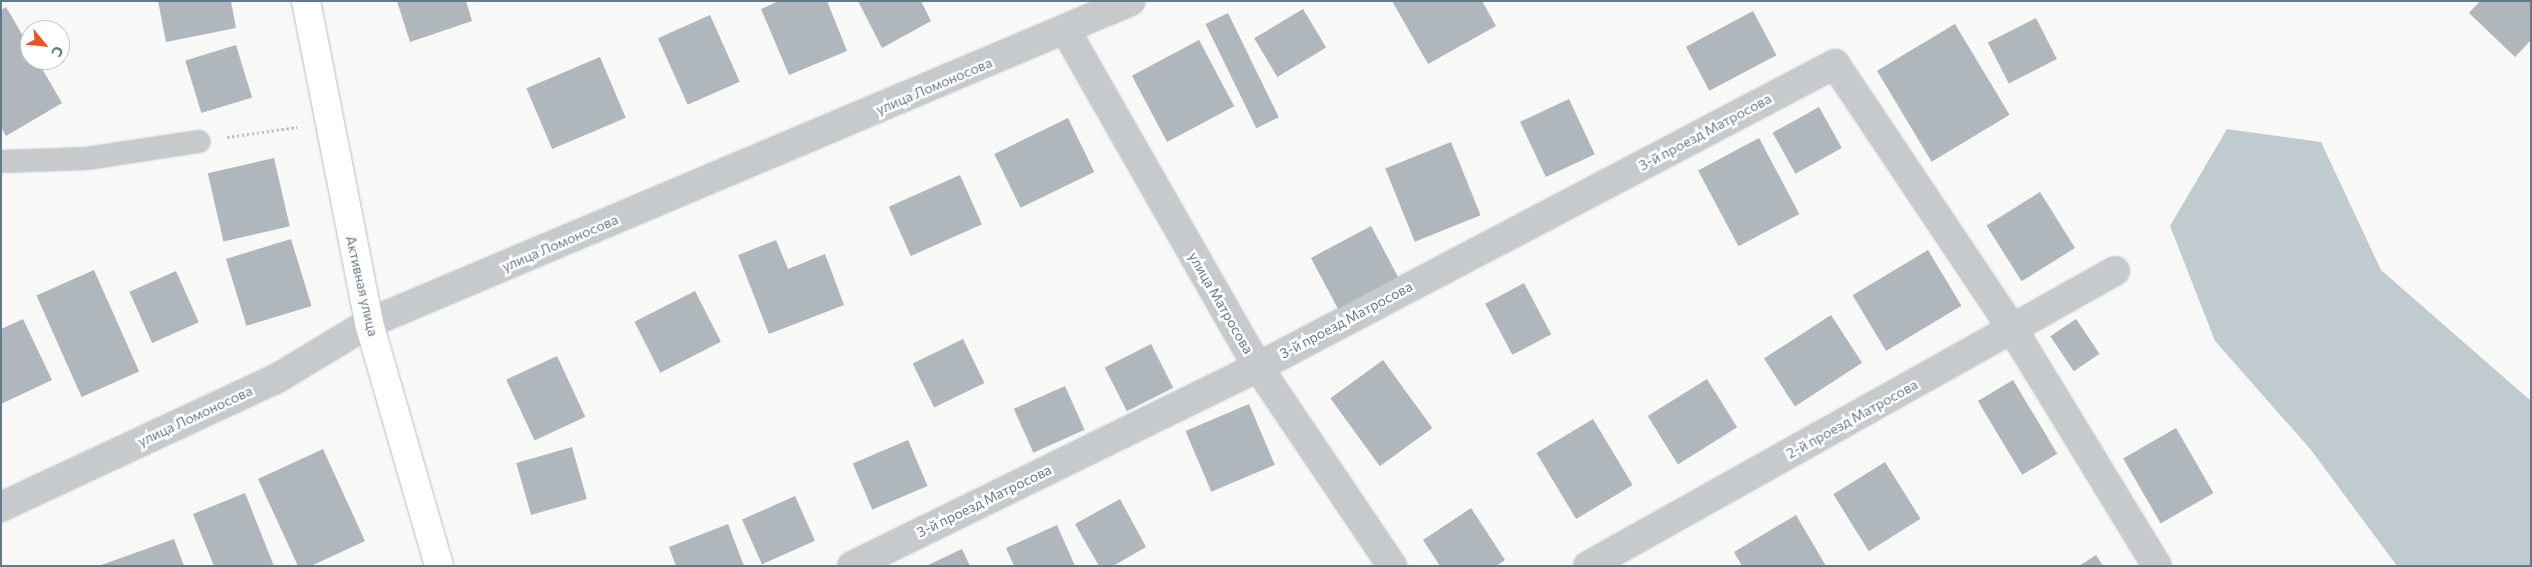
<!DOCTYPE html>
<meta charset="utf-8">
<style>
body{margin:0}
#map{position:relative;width:2532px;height:567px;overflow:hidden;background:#f8f8f6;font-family:Commissioner,sans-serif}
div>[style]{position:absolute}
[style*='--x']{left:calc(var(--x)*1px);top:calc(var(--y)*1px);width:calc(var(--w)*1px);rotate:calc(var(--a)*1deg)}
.water>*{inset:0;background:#c0cbcf}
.building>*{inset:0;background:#afb7bd;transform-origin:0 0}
.path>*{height:3px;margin-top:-1.5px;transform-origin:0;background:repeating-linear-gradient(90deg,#bfc2c4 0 2.5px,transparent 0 5px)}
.roads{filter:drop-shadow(0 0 1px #b8bec2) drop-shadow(0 0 1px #b8bec2)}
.service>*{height:21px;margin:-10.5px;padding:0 10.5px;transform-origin:10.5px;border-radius:10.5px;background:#c6cacd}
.minor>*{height:28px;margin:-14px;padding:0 14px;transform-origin:14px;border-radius:14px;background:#c6cacd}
.tertiary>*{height:28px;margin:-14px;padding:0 14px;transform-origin:14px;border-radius:14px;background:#c6cacd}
.secondary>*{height:28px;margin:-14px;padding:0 14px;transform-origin:14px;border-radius:14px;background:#fff}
span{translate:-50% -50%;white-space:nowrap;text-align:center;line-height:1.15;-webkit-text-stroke:5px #fff;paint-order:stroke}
.street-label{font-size:14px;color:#667988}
.frame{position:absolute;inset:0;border:2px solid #667988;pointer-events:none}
.north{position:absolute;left:20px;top:20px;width:50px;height:50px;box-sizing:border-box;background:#fff;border:1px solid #c2c9cf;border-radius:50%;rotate:118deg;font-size:14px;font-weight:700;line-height:20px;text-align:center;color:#667988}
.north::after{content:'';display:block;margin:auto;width:18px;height:22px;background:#ea5324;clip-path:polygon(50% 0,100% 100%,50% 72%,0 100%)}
</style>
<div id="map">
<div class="water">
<i style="clip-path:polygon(2227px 129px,2321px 142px,2381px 270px,2531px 401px,2531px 566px,2397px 566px,2311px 450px,2215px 341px,2170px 226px)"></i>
</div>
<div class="building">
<i style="clip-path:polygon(158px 1px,231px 1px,236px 28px,166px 42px)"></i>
<i style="clip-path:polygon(397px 1px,466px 1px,472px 21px,410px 42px)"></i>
<i style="clip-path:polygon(779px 1px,827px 1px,847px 51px,789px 75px,761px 9px)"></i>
<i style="clip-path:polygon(858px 1px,921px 1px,931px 21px,882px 48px)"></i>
<i style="clip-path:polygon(1392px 1px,1482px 1px,1496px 26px,1428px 64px)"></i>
<i style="clip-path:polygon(2480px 1px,2531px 1px,2531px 40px,2515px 57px,2469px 13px)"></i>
<i style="clip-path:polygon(6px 7px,30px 48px,30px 60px,37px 60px,62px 103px,6px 136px,1px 127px,1px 10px)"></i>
<i style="left:1303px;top:9px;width:45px;height:57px;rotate:59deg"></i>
<i style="left:1753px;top:11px;width:50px;height:76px;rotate:62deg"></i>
<i style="left:1228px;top:13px;width:116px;height:25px;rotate:64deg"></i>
<i style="left:710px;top:15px;width:73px;height:57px;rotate:66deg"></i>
<i style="left:2036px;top:18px;width:46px;height:54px;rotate:63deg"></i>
<i style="left:1955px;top:24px;width:106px;height:91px;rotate:59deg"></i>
<i style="left:1199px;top:40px;width:75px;height:76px;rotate:62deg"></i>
<i style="left:236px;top:45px;width:55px;height:53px;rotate:73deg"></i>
<i style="left:600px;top:57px;width:66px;height:80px;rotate:67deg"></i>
<i style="left:1569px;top:99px;width:61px;height:54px;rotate:65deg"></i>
<i style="left:1819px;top:107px;width:47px;height:53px;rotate:61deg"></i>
<i style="left:1068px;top:118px;width:60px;height:82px;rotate:64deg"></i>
<i style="left:1759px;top:138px;width:86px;height:69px;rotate:62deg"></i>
<i style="left:1451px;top:142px;width:79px;height:71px;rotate:68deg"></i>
<i style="left:274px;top:158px;width:70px;height:68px;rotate:77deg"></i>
<i style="left:960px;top:175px;width:54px;height:78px;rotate:66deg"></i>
<i style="left:2040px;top:192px;width:66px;height:63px;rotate:58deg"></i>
<i style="left:1371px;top:226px;width:58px;height:68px;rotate:62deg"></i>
<i style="left:291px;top:239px;width:70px;height:68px;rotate:73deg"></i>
<i style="clip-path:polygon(776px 240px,788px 269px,825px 254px,844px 305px,769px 334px,738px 255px)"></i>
<i style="left:1928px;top:250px;width:65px;height:88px;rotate:59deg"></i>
<i style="left:94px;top:270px;width:111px;height:63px;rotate:66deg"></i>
<i style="left:176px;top:271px;width:56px;height:51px;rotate:66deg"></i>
<i style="left:1524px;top:283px;width:58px;height:44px;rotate:62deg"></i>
<i style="left:695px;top:291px;width:57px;height:68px;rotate:63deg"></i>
<i style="left:1831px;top:315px;width:57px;height:80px;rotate:57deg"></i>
<i style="clip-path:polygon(23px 319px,52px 380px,1px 404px,1px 329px)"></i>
<i style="left:2076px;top:319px;width:42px;height:31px;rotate:56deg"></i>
<i style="left:963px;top:339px;width:49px;height:56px;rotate:64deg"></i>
<i style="left:1151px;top:344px;width:49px;height:52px;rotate:63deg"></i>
<i style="left:557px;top:356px;width:67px;height:56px;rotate:65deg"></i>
<i style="left:1383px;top:360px;width:84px;height:65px;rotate:54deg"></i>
<i style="left:1707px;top:379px;width:57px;height:70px;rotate:58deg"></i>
<i style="left:2013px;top:380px;width:86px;height:41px;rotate:59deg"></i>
<i style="left:1065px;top:386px;width:48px;height:56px;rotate:66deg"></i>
<i style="left:1249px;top:404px;width:66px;height:69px;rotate:67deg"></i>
<i style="left:1593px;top:419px;width:77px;height:66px;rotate:59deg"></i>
<i style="left:2176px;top:428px;width:75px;height:61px;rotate:60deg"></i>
<i style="left:908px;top:440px;width:50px;height:60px;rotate:67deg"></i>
<i style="left:572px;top:447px;width:54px;height:58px;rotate:74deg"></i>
<i style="clip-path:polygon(323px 449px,365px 541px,311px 566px,298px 566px,258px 479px)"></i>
<i style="left:1885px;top:462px;width:67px;height:61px;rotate:58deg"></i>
<i style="clip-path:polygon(245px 493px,274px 566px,214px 566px,193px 514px)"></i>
<i style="left:795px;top:496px;width:49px;height:58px;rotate:66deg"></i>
<i style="clip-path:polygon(1120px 499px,1146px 547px,1113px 566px,1099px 566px,1075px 524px)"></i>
<i style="clip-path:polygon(1471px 508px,1505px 560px,1496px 566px,1440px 566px,1423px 540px)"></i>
<i style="clip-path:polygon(1796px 515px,1826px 566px,1742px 566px,1734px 552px)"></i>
<i style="clip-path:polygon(728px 524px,744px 566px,676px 566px,669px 547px)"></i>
<i style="clip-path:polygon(1057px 525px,1075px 566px,1014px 566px,1006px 548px)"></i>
<i style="clip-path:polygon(174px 539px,184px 566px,101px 566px,101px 565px)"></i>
<i style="clip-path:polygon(962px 549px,970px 566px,926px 566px)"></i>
<i style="clip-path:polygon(2096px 555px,2103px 566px,2079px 566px)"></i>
</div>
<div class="path">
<i style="--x:227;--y:137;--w:71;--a:-8.1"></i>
</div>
<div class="roads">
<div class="service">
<i style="--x:1;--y:161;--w:85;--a:-2"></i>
<i style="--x:86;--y:158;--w:114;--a:-8.6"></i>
</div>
<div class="minor">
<i style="--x:1066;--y:31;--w:387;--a:60.3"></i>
<i style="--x:1258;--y:367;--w:240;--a:56"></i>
<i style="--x:369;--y:323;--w:827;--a:-22.91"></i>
<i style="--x:852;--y:566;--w:452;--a:-26.1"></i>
<i style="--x:1258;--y:367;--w:652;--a:-27.71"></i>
<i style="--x:1835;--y:64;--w:320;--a:56.2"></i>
<i style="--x:2013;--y:330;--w:276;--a:58.6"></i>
<i style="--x:1588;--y:566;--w:604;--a:-29.24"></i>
</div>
<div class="tertiary">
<i style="--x:1;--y:507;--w:303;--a:-25"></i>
<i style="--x:276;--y:379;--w:109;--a:-31.1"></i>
</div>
<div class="secondary">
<i style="--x:306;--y:1;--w:328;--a:78.9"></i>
<i style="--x:369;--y:323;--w:253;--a:73.9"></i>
</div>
</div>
<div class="street-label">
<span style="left:934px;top:86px;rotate:-23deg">улица Ломоносова</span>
<span style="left:1705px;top:132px;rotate:-28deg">3-й проезд Матросова</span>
<span style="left:560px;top:243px;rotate:-23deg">улица Ломоносова</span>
<span style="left:362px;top:286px;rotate:77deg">Активная улица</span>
<span style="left:1221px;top:303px;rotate:60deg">улица Матросова</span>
<span style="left:1346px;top:320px;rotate:-28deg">3-й проезд Матросова</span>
<span style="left:195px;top:416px;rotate:-25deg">улица Ломоносова</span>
<span style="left:1852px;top:419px;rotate:-29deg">2-й проезд Матросова</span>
<span style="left:984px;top:501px;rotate:-26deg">3-й проезд Матросова</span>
</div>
<div class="frame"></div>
<div class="north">С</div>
</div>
